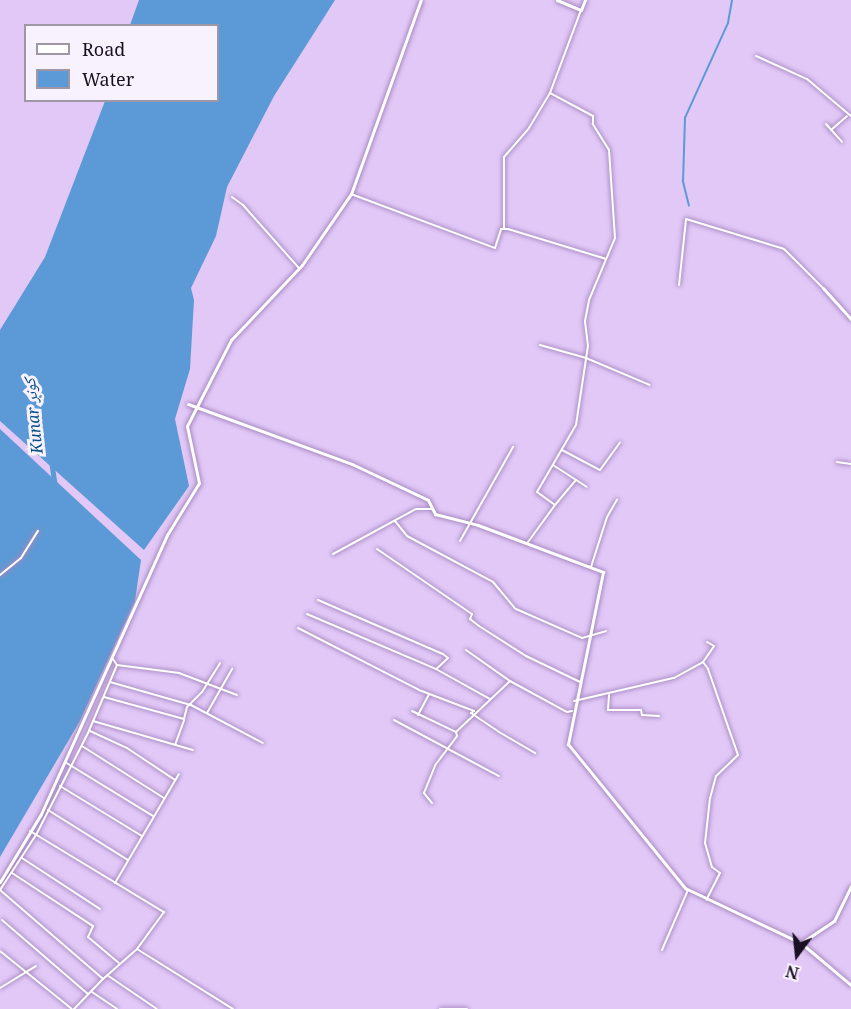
<!DOCTYPE html>
<meta charset="utf-8">
<style>
body{margin:0}
#map{position:relative;width:851px;height:1009px;overflow:hidden;background:#e1c8f7;font-family:"Noto Serif","Noto Naskh Arabic",serif}
div>[style]{position:absolute}
[style*='--x']{left:calc(var(--x)*1px);top:calc(var(--y)*1px);width:calc(var(--w)*1px);rotate:calc(var(--a)*1deg)}
.water>*{inset:0;background:#5b9ad6}
.stream>*{height:1.5px;margin:-0.75px;padding:0 0.75px;transform-origin:0.75px;border-radius:0.75px;background:#5b9ad6}
.river>*{height:5px;margin:-2.5px;padding:0 2.5px;transform-origin:2.5px;border-radius:2.5px;background:#5b9ad6}
.roads{filter:drop-shadow(0 0 2px #a587be) drop-shadow(0 0 2px #a587be)}
.minor>*{height:2px;margin:-1px;padding:0 1px;transform-origin:1px;border-radius:1px;background:#fff}
.tertiary>*{height:3px;margin:-1.5px;padding:0 1.5px;transform-origin:1.5px;border-radius:1.5px;background:#fff}
span{translate:-50% -50%;white-space:nowrap;text-align:center;line-height:1.15;-webkit-text-stroke:6px #f8f2fe;paint-order:stroke}
.water-label{font-size:16px;color:#034e86;font-style:italic}
.legend{position:absolute;left:24px;top:24px;width:195px;height:78px;box-sizing:border-box;background:#f8f2fe;border:2px solid #9f97a6;margin:0;padding:8px 10px;list-style:none;font-size:18px;color:#1a0f23}
.legend li{display:flex;align-items:center;gap:12px;height:30px}
.legend b{width:30px;border:2px solid #9f97a6}
.north{position:absolute;left:767px;top:925px;width:60px;height:60px;-webkit-text-stroke:4px #f8f2fe;paint-order:stroke;rotate:195deg;font-size:16px;font-weight:700;line-height:24px;text-align:center;color:#1a0f23}
.north::after{content:'';display:block;margin:auto;width:21px;height:27px;background:#1a0f23;clip-path:polygon(50% 0,100% 100%,50% 72%,0 100%)}
</style>
<div id="map">
<div class="water">
<i style="clip-path:polygon(139px 0,335px 0,274px 96px,227px 187px,216px 236px,191px 288px,194px 300px,190px 369px,175px 419px,189px 486px,144px 550px,0 421px,0 330px,45px 257px,105px 101px,218px 100px,218px 26px,130px 25px)"></i>
<i style="clip-path:polygon(0 429px,141px 560px,135px 601px,80px 721px,0 857px)"></i>
</div>
<div class="stream">
<i style="--x:689;--y:206;--w:25;--a:-104"></i>
<i style="--x:683;--y:182;--w:64;--a:-88.2"></i>
<i style="--x:685;--y:118;--w:104;--a:-65.6"></i>
<i style="--x:728;--y:23;--w:23;--a:-80"></i>
</div>
<div class="river">
<i style="--x:51;--y:461;--w:24;--a:81"></i>
</div>
<div class="roads">
<div class="minor">
<i style="--x:756;--y:56;--w:56;--a:24.3"></i>
<i style="--x:807;--y:79;--w:57;--a:40.1"></i>
<i style="--x:826;--y:124;--w:24;--a:48"></i>
<i style="--x:831;--y:130;--w:21;--a:-41"></i>
<i style="--x:351;--y:194;--w:154;--a:20.6"></i>
<i style="--x:495;--y:248;--w:20;--a:-72"></i>
<i style="--x:501;--y:229;--w:7;--a:0"></i>
<i style="--x:508;--y:229;--w:102;--a:17"></i>
<i style="--x:232;--y:197;--w:14;--a:36"></i>
<i style="--x:243;--y:205;--w:84;--a:48.4"></i>
<i style="--x:504;--y:229;--w:72;--a:-90"></i>
<i style="--x:504;--y:157;--w:38;--a:-49"></i>
<i style="--x:529;--y:128;--w:41;--a:-59"></i>
<i style="--x:679;--y:285;--w:66;--a:-83.9"></i>
<i style="--x:686;--y:219;--w:102;--a:17"></i>
<i style="--x:784;--y:249;--w:55;--a:45"></i>
<i style="--x:540;--y:345;--w:48;--a:15.8"></i>
<i style="--x:586;--y:358;--w:69;--a:22.9"></i>
<i style="--x:562;--y:450;--w:43;--a:27.8"></i>
<i style="--x:600;--y:470;--w:34;--a:-54"></i>
<i style="--x:837;--y:462;--w:14;--a:8"></i>
<i style="--x:553;--y:465;--w:40;--a:32.9"></i>
<i style="--x:555;--y:505;--w:33;--a:-50"></i>
<i style="--x:395;--y:521;--w:19;--a:51"></i>
<i style="--x:407;--y:536;--w:98;--a:28.1"></i>
<i style="--x:493;--y:582;--w:35;--a:50"></i>
<i style="--x:516;--y:609;--w:72;--a:23.7"></i>
<i style="--x:582;--y:638;--w:25;--a:-16"></i>
<i style="--x:460;--y:541;--w:108;--a:-60.6"></i>
<i style="--x:528;--y:542;--w:46;--a:-53.9"></i>
<i style="--x:555;--y:505;--w:22;--a:-144"></i>
<i style="--x:537;--y:492;--w:78;--a:-59.8"></i>
<i style="--x:576;--y:425;--w:80;--a:-81.4"></i>
<i style="--x:588;--y:346;--w:25;--a:-97"></i>
<i style="--x:585;--y:321;--w:21;--a:-79"></i>
<i style="--x:589;--y:300;--w:67;--a:-67.2"></i>
<i style="--x:615;--y:238;--w:88;--a:-93.9"></i>
<i style="--x:609;--y:150;--w:31;--a:-122"></i>
<i style="--x:593;--y:124;--w:8;--a:-90"></i>
<i style="--x:593;--y:116;--w:49;--a:-151.9"></i>
<i style="--x:550;--y:93;--w:89;--a:-69.5"></i>
<i style="--x:377;--y:549;--w:115;--a:34.4"></i>
<i style="--x:472;--y:614;--w:5;--a:112"></i>
<i style="--x:470;--y:619;--w:11;--a:38"></i>
<i style="--x:479;--y:626;--w:56;--a:32.6"></i>
<i style="--x:526;--y:656;--w:60;--a:25.7"></i>
<i style="--x:333;--y:554;--w:94;--a:-28.5"></i>
<i style="--x:416;--y:509;--w:16;--a:0"></i>
<i style="--x:591;--y:567;--w:52;--a:-72.3"></i>
<i style="--x:607;--y:517;--w:20;--a:-60"></i>
<i style="--x:0;--y:575;--w:27;--a:-39"></i>
<i style="--x:21;--y:558;--w:32;--a:-58"></i>
<i style="--x:318;--y:600;--w:136;--a:23.4"></i>
<i style="--x:443;--y:654;--w:6;--a:39"></i>
<i style="--x:448;--y:658;--w:16;--a:137"></i>
<i style="--x:307;--y:614;--w:140;--a:23.1"></i>
<i style="--x:436;--y:669;--w:62;--a:29.1"></i>
<i style="--x:298;--y:628;--w:136;--a:27.1"></i>
<i style="--x:419;--y:690;--w:59;--a:20.9"></i>
<i style="--x:474;--y:711;--w:4;--a:146"></i>
<i style="--x:471;--y:713;--w:34;--a:34"></i>
<i style="--x:499;--y:732;--w:42;--a:30.3"></i>
<i style="--x:466;--y:650;--w:54;--a:35.2"></i>
<i style="--x:703;--y:662;--w:19;--a:-55"></i>
<i style="--x:714;--y:646;--w:8;--a:-150"></i>
<i style="--x:117;--y:665;--w:63;--a:7.4"></i>
<i style="--x:179;--y:673;--w:62;--a:20.8"></i>
<i style="--x:110;--y:682;--w:84;--a:15.9"></i>
<i style="--x:191;--y:705;--w:81;--a:27.8"></i>
<i style="--x:609;--y:695;--w:15;--a:94"></i>
<i style="--x:608;--y:710;--w:33;--a:0"></i>
<i style="--x:641;--y:710;--w:5;--a:79"></i>
<i style="--x:642;--y:715;--w:17;--a:3"></i>
<i style="--x:104;--y:697;--w:83;--a:15.4"></i>
<i style="--x:184;--y:719;--w:12;--a:-76"></i>
<i style="--x:187;--y:707;--w:21;--a:-45"></i>
<i style="--x:202;--y:692;--w:34;--a:-58"></i>
<i style="--x:574;--y:701;--w:103;--a:-13"></i>
<i style="--x:674;--y:678;--w:33;--a:-29"></i>
<i style="--x:703;--y:662;--w:9;--a:54"></i>
<i style="--x:708;--y:669;--w:91;--a:70.8"></i>
<i style="--x:738;--y:755;--w:30;--a:136"></i>
<i style="--x:716;--y:776;--w:23;--a:105"></i>
<i style="--x:710;--y:798;--w:45;--a:96.3"></i>
<i style="--x:705;--y:843;--w:25;--a:74"></i>
<i style="--x:712;--y:867;--w:10;--a:37"></i>
<i style="--x:720;--y:873;--w:30;--a:117"></i>
<i style="--x:412;--y:711;--w:49;--a:25.5"></i>
<i style="--x:207;--y:713;--w:51;--a:-60.4"></i>
<i style="--x:418;--y:715;--w:24;--a:-62"></i>
<i style="--x:394;--y:720;--w:119;--a:28.1"></i>
<i style="--x:93;--y:721;--w:104;--a:16.2"></i>
<i style="--x:90;--y:731;--w:41;--a:24.7"></i>
<i style="--x:127;--y:748;--w:58;--a:33.7"></i>
<i style="--x:175;--y:745;--w:27;--a:-70"></i>
<i style="--x:82;--y:746;--w:97;--a:32.4"></i>
<i style="--x:65;--y:762;--w:103;--a:31.5"></i>
<i style="--x:60;--y:786;--w:96;--a:31.4"></i>
<i style="--x:432;--y:803;--w:13;--a:-129"></i>
<i style="--x:424;--y:793;--w:31;--a:-68"></i>
<i style="--x:436;--y:764;--w:35;--a:-53"></i>
<i style="--x:457;--y:736;--w:4;--a:-104"></i>
<i style="--x:456;--y:732;--w:74;--a:-43.4"></i>
<i style="--x:510;--y:681;--w:65;--a:28.5"></i>
<i style="--x:567;--y:712;--w:5;--a:-11"></i>
<i style="--x:48;--y:810;--w:94;--a:32"></i>
<i style="--x:30;--y:831;--w:157;--a:31.2"></i>
<i style="--x:164;--y:912;--w:46;--a:126.1"></i>
<i style="--x:22;--y:858;--w:93;--a:33.2"></i>
<i style="--x:12;--y:873;--w:97;--a:33.2"></i>
<i style="--x:93;--y:926;--w:12;--a:114"></i>
<i style="--x:88;--y:937;--w:40;--a:40"></i>
<i style="--x:115;--y:883;--w:126;--a:-59.6"></i>
<i style="--x:0;--y:890;--w:136;--a:40.8"></i>
<i style="--x:103;--y:979;--w:45;--a:-41.4"></i>
<i style="--x:137;--y:949;--w:113;--a:32"></i>
<i style="--x:0;--y:890;--w:66;--a:-56.8"></i>
<i style="--x:36;--y:835;--w:114;--a:-63"></i>
<i style="--x:88;--y:733;--w:74;--a:-66.9"></i>
<i style="--x:117;--y:665;--w:7;--a:-124"></i>
<i style="--x:2;--y:920;--w:113;--a:40.7"></i>
<i style="--x:662;--y:950;--w:65;--a:-66.6"></i>
<i style="--x:0;--y:951;--w:92;--a:38.9"></i>
<i style="--x:107;--y:975;--w:60;--a:34.2"></i>
<i style="--x:0;--y:988;--w:42;--a:-31.4"></i>
<i style="--x:92;--y:992;--w:30;--a:34"></i>
<i style="--x:74;--y:1009;--w:42;--a:-46"></i>
<i style="--x:440;--y:1009;--w:27;--a:0"></i>
</div>
<div class="tertiary">
<i style="--x:557;--y:0;--w:26;--a:23"></i>
<i style="--x:581;--y:10;--w:11;--a:-68"></i>
<i style="--x:823;--y:288;--w:42;--a:47.9"></i>
<i style="--x:188;--y:404;--w:175;--a:20.1"></i>
<i style="--x:352;--y:464;--w:84;--a:25.3"></i>
<i style="--x:428;--y:500;--w:16;--a:63"></i>
<i style="--x:435;--y:514;--w:44;--a:14.3"></i>
<i style="--x:478;--y:525;--w:134;--a:20.6"></i>
<i style="--x:603;--y:572;--w:176;--a:101.5"></i>
<i style="--x:568;--y:744;--w:186;--a:50.9"></i>
<i style="--x:685;--y:888;--w:128;--a:25.4"></i>
<i style="--x:801;--y:943;--w:65;--a:40"></i>
<i style="--x:0;--y:882;--w:79;--a:-58.9"></i>
<i style="--x:41;--y:814;--w:306;--a:-65.7"></i>
<i style="--x:167;--y:535;--w:61;--a:-58.4"></i>
<i style="--x:199;--y:483;--w:58;--a:-101.9"></i>
<i style="--x:187;--y:426;--w:97;--a:-62.9"></i>
<i style="--x:231;--y:340;--w:103;--a:-46.6"></i>
<i style="--x:302;--y:265;--w:86;--a:-55.4"></i>
<i style="--x:351;--y:194;--w:206;--a:-70.2"></i>
<i style="--x:801;--y:943;--w:40;--a:-34"></i>
<i style="--x:834;--y:921;--w:39;--a:-64"></i>
</div>
</div>
<div class="water-label">
<span style="left:33px;top:416px;rotate:-96deg">Kunar کونړ</span>
</div>
<ul class="legend">
<li><b style="height:8px;background:#fff"></b>Road</li>
<li><b style="height:16px;background:#5b9ad6"></b>Water</li>
</ul>
<div class="north">N</div>
</div>
